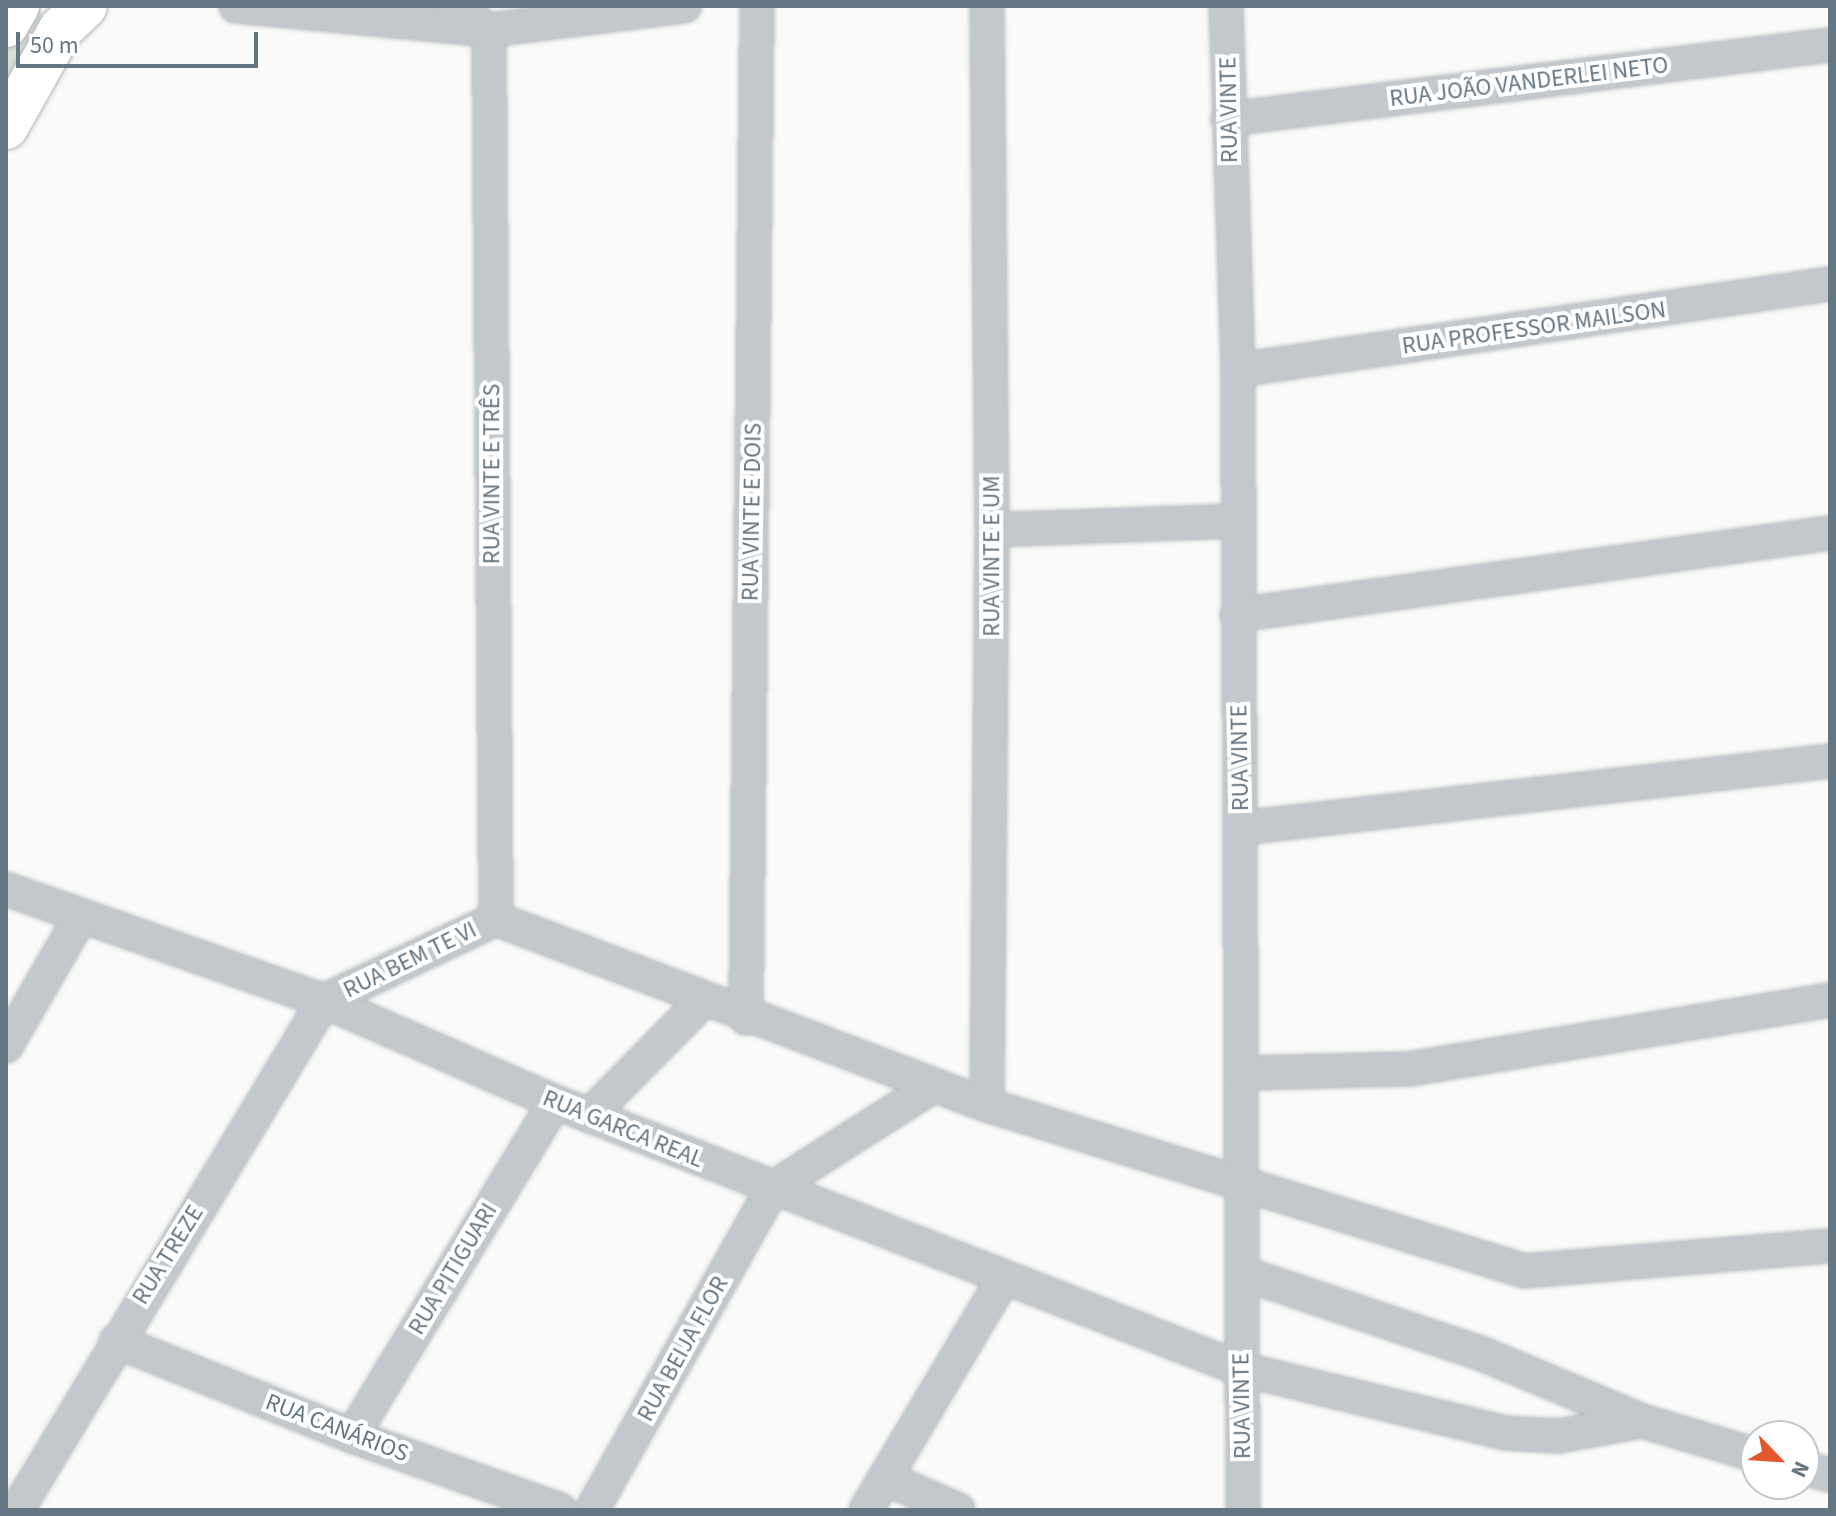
<!DOCTYPE html>
<meta charset="utf-8">
<style>
body{margin:0}
#map{position:relative;width:1836px;height:1516px;overflow:hidden;background:#fafaf8;font-family:"Source Sans 3",sans-serif}
div>[style]{position:absolute}
[style*='--x']{left:calc(var(--x)*1px);top:calc(var(--y)*1px);width:calc(var(--w)*1px);rotate:calc(var(--a)*1deg)}
.green>*{inset:0;background:#dadfd7}
.roads{filter:drop-shadow(0 0 2px #b3babf) drop-shadow(0 0 2px #b3babf)}
.street>*{height:32px;margin:-16px;padding:0 16px;transform-origin:16px;border-radius:16px;background:#c3c8cc}
.secondary>*{height:44px;margin:-22px;padding:0 22px;transform-origin:22px;border-radius:22px;background:#fff}
span{translate:-50% -50%;white-space:nowrap;text-align:center;line-height:1.15;-webkit-text-stroke:8px #fff;paint-order:stroke}
.street-label{font-size:24px;color:#657683}
.frame{position:absolute;inset:0;border:8px solid #657683;pointer-events:none}
.north{position:absolute;left:1740px;top:1420px;width:80px;height:80px;box-sizing:border-box;background:#fff;border:2px solid #c1c8cd;border-radius:50%;rotate:115deg;font-size:22px;font-weight:700;line-height:32px;text-align:center;color:#657683}
.north::after{content:'';display:block;margin:auto;width:28px;height:36px;background:#e4572e;clip-path:polygon(50% 0,100% 100%,50% 72%,0 100%)}
.scale{position:absolute;left:16px;top:32px;width:242px;height:36px;box-sizing:border-box;border:4px solid #657683;border-top:0;padding-left:10px;font-size:24px;line-height:28px;white-space:nowrap;color:#657683;-webkit-text-stroke:6px #fff;paint-order:stroke}
</style>
<div id="map">
<div class="green">
<i style="clip-path:polygon(37px 6px,45px 21px,6px 89px,6px 43px)"></i>
</div>
<div class="roads">
<div class="street">
<i style="--x:236;--y:6;--w:254;--a:5.4"></i>
<i style="--x:489;--y:30;--w:197;--a:-7"></i>
<i style="--x:452;--y:6;--w:44;--a:33"></i>
<i style="--x:489;--y:30;--w:889;--a:89.55"></i>
<i style="--x:987;--y:6;--w:524;--a:89.45"></i>
<i style="--x:992;--y:530;--w:575;--a:90.5"></i>
<i style="--x:1226;--y:6;--w:364;--a:88.1"></i>
<i style="--x:1238;--y:370;--w:1140;--a:89.75"></i>
<i style="--x:1228;--y:119;--w:607;--a:-7.01"></i>
<i style="--x:1238;--y:370;--w:598;--a:-8.27"></i>
<i style="--x:992;--y:530;--w:247;--a:-2.1"></i>
<i style="--x:1237;--y:615;--w:599;--a:-7.87"></i>
<i style="--x:1241;--y:828;--w:593;--a:-6.49"></i>
<i style="--x:6;--y:889;--w:337;--a:19.4"></i>
<i style="--x:324;--y:1001;--w:252;--a:23.6"></i>
<i style="--x:555;--y:1102;--w:736;--a:21.27"></i>
<i style="--x:1241;--y:1369;--w:272;--a:13.6"></i>
<i style="--x:1505;--y:1433;--w:53;--a:3.2"></i>
<i style="--x:1558;--y:1436;--w:85;--a:-10.1"></i>
<i style="--x:496;--y:919;--w:525;--a:20.75"></i>
<i style="--x:987;--y:1105;--w:563;--a:17.15"></i>
<i style="--x:1525;--y:1271;--w:306;--a:-4.7"></i>
<i style="--x:324;--y:1001;--w:191;--a:-25.5"></i>
<i style="--x:746;--y:1018;--w:1012;--a:-89.38"></i>
<i style="--x:6;--y:1046;--w:148;--a:-60"></i>
<i style="--x:1245;--y:1073;--w:164;--a:-1.4"></i>
<i style="--x:1409;--y:1069;--w:427;--a:-9.3"></i>
<i style="--x:589;--y:1116;--w:162;--a:-45.3"></i>
<i style="--x:1242;--y:1273;--w:256;--a:18.6"></i>
<i style="--x:1485;--y:1355;--w:170;--a:22.8"></i>
<i style="--x:1642;--y:1421;--w:119;--a:16.6"></i>
<i style="--x:116;--y:1341;--w:254;--a:21.9"></i>
<i style="--x:352;--y:1436;--w:221;--a:19.6"></i>
<i style="--x:352;--y:1436;--w:391;--a:-58.7"></i>
<i style="--x:1804;--y:1468;--w:27;--a:15"></i>
<i style="--x:885;--y:1478;--w:80;--a:23.7"></i>
<i style="--x:17;--y:1510;--w:594;--a:-58.9"></i>
<i style="--x:592;--y:1510;--w:369;--a:-60.7"></i>
<i style="--x:773;--y:1188;--w:190;--a:-32.5"></i>
<i style="--x:866;--y:1510;--w:270;--a:-59.3"></i>
</div>
<div class="secondary">
<i style="--x:6;--y:25;--w:22;--a:-60"></i>
<i style="--x:6;--y:127;--w:112;--a:-60.7"></i>
<i style="--x:61;--y:29;--w:33;--a:-44"></i>
</div>
</div>
<div class="street-label">
<span style="left:1529px;top:82px;rotate:-7deg">RUA JOÃO VANDERLEI NETO</span>
<span style="left:1229px;top:110px;rotate:-91deg">RUA VINTE</span>
<span style="left:1534px;top:328px;rotate:-8deg">RUA PROFESSOR MAILSON</span>
<span style="left:492px;top:474px;rotate:-90deg">RUA VINTE E TRÊS</span>
<span style="left:752px;top:512px;rotate:-89deg">RUA VINTE E DOIS</span>
<span style="left:992px;top:556px;rotate:-90deg">RUA VINTE E UM</span>
<span style="left:1240px;top:758px;rotate:-91deg">RUA VINTE</span>
<span style="left:410px;top:960px;rotate:-26deg">RUA BEM TE VI</span>
<span style="left:623px;top:1129px;rotate:22deg">RUA GARCA REAL</span>
<span style="left:168px;top:1255px;rotate:-58deg">RUA TREZE</span>
<span style="left:453px;top:1269px;rotate:-59deg">RUA PITIGUARI</span>
<span style="left:683px;top:1349px;rotate:-61deg">RUA BEIJA FLOR</span>
<span style="left:1242px;top:1406px;rotate:-91deg">RUA VINTE</span>
<span style="left:337px;top:1428px;rotate:21deg">RUA CANÁRIOS</span>
</div>
<div class="frame"></div>
<div class="north">N</div>
<div class="scale">50 m</div>
</div>
